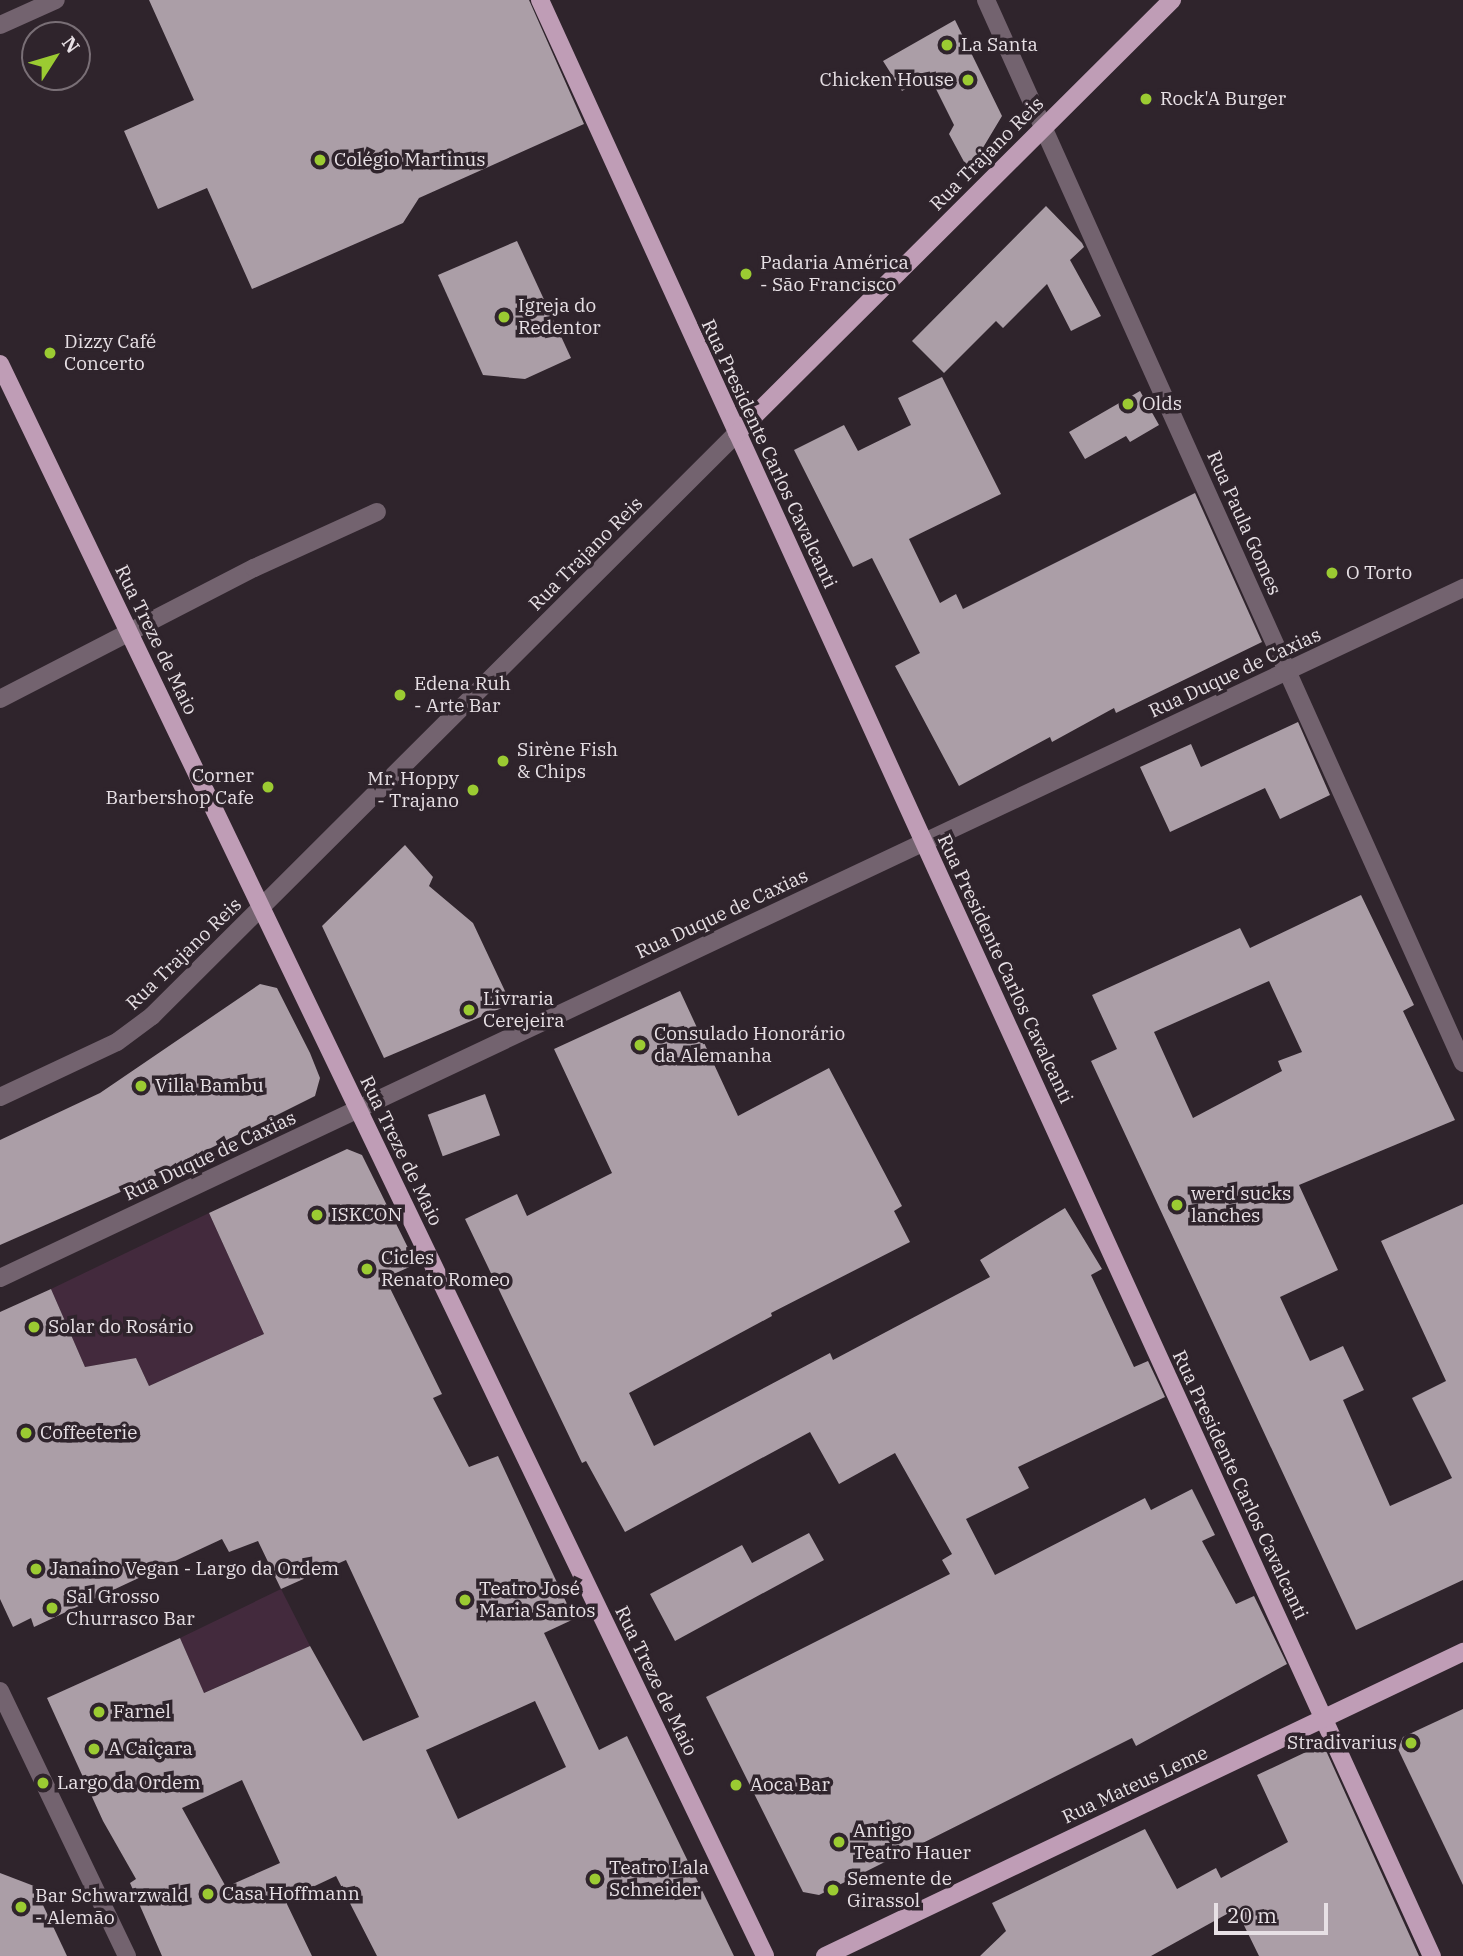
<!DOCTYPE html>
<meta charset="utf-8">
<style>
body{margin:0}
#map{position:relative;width:1463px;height:1956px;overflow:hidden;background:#2f242c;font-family:"IBM Plex Serif",serif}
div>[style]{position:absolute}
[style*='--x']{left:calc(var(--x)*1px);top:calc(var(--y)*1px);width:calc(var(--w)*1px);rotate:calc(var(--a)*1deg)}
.green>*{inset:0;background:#432a3d}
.building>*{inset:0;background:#ab9ea7;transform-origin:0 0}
.minor>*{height:18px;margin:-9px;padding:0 9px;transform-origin:9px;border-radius:9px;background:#73636f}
.major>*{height:18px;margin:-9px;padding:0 9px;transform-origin:9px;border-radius:9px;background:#bf9db6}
.dots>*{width:19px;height:19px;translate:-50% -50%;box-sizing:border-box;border:4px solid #2f242c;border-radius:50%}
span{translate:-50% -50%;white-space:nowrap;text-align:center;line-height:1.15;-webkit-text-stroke:7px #2f242c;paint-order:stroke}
.poi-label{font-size:19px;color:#e7e0e5}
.left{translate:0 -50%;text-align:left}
.right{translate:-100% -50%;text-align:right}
.street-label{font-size:19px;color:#e7e0e5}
.north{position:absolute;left:21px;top:21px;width:70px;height:70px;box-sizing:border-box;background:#2f242c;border:2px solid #796f76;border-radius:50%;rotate:53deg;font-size:19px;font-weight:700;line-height:28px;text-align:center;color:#e7e0e5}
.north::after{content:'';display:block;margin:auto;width:24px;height:32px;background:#9bcb32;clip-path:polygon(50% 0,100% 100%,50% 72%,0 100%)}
.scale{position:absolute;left:1214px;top:1903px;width:114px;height:32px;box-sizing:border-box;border:4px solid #e7e0e5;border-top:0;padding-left:9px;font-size:21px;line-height:24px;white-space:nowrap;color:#e7e0e5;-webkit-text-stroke:5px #2f242c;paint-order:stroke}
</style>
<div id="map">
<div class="green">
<i style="clip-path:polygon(209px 1213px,264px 1334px,149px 1386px,136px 1358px,85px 1367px,51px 1289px)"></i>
<i style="clip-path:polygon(281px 1589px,310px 1646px,147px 1718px,198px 1680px,180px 1638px)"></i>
</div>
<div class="building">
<i style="clip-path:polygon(149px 0,529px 0,584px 124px,419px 198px,403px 223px,252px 289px,207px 188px,158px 209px,124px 131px,194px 100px)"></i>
<i style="clip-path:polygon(955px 20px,1002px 116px,969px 171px,949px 134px,954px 125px,929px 75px,902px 91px,883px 61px)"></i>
<i style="clip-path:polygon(1046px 206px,1082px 243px,1084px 247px,1070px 260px,1101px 316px,1071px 331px,1047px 284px,1003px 328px,996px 321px,944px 373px,912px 341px)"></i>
<i style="clip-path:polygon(517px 241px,571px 358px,525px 379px,483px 375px,438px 275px)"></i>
<i style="clip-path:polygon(942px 377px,1001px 494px,909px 539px,940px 603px,956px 594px,963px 609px,1195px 493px,1262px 642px,1116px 713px,1114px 708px,1052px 742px,1050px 737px,959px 786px,895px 666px,920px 653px,872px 558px,853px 567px,794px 450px,844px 425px,858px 451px,911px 425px,898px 398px)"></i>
<i style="clip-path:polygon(1140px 391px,1159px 425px,1130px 442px,1126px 436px,1085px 459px,1069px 432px)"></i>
<i style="clip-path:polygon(1298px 722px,1330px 795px,1280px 819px,1265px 788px,1170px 832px,1140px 767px,1191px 744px,1201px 767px)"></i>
<i style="clip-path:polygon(405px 845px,433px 877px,429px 886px,473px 923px,511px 1004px,384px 1058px,322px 926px)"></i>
<i style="clip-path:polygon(evenodd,1361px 895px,1414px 1005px,1403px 1011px,1455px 1120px,1299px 1185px,1338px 1270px,1280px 1297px,1310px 1361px,1343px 1346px,1364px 1390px,1343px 1400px,1390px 1506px,1452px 1478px,1412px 1398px,1446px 1381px,1381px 1241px,1463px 1204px,1463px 1580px,1356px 1630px,1091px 1061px,1117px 1049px,1092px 995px,1240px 928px,1250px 948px,1361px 895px,1269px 981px,1302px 1052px,1278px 1061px,1282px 1071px,1193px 1118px,1154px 1032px,1269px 981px)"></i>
<i style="clip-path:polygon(260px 984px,277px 988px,310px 1053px,320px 1078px,315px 1096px,143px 1182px,0 1245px,0 1140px,100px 1093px)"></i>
<i style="clip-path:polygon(680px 991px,738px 1116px,829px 1068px,902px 1206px,894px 1211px,910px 1242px,771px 1313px,772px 1316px,629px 1393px,654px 1446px,830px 1353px,833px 1360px,990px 1277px,980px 1260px,1065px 1208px,1102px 1269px,1091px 1275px,1134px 1367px,1148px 1361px,1165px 1397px,1018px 1467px,1029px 1488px,966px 1519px,995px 1575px,1145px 1498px,1151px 1510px,1192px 1489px,1215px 1535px,1202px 1541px,1236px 1604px,1254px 1596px,1287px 1664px,1136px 1746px,1132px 1738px,819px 1895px,803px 1892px,706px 1697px,950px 1574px,942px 1560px,952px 1554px,895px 1453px,839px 1484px,810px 1432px,625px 1532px,586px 1461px,582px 1463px,465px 1219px,517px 1194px,527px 1216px,612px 1173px,554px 1049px)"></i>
<i style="left:485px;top:1094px;width:44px;height:61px;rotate:70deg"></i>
<i style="clip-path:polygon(evenodd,347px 1149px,362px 1155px,416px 1264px,385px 1278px,442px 1394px,433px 1398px,469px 1467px,498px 1456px,574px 1619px,544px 1633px,599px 1750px,627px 1736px,734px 1956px,377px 1956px,336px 1876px,285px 1900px,312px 1956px,162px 1956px,130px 1883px,136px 1879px,103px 1821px,47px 1698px,180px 1638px,204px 1693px,310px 1646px,363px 1741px,419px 1717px,346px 1560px,281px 1589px,258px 1541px,229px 1552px,222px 1539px,34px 1627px,31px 1618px,13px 1627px,0 1599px,0 1312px,51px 1289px,85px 1367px,136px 1358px,149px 1386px,264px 1334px,209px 1213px,347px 1149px,535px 1701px,566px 1767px,458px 1819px,426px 1750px,535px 1701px,347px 1149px,242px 1780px,280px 1863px,226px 1887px,182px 1808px,242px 1780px)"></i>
<i style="clip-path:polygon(809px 1533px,824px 1560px,675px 1641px,650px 1594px,742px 1545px,752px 1563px)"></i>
<i style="clip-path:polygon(1463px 1709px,1463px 1885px,1398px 1749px,1403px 1737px)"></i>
<i style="clip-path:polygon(1323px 1744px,1419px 1956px,1259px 1956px,1236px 1909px,1151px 1956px,980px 1956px,1006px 1931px,992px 1903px,1145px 1829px,1177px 1889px,1216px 1868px,1221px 1878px,1288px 1842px,1257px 1775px)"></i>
<i style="clip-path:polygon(0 1873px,34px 1886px,67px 1956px,0 1956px)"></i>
</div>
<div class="minor">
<i style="--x:986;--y:0;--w:1165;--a:65.83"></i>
<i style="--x:0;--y:25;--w:61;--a:-24.1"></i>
<i style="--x:0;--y:699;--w:286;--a:-27.3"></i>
<i style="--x:254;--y:568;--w:135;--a:-24.5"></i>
<i style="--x:0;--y:1097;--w:129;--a:-25.2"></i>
<i style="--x:117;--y:1042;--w:44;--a:-36.6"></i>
<i style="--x:152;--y:1016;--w:826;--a:-44.9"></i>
<i style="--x:0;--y:1278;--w:1618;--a:-25.25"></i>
<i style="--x:0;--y:1691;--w:294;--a:64.4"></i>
</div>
<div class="major">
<i style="--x:540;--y:0;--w:2150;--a:65.49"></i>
<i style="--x:0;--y:364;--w:1766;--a:64.33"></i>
<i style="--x:737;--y:433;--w:614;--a:-44.87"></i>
<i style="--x:825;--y:1956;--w:707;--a:-25.48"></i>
</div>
<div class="dots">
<i style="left:947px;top:45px;background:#9bcb32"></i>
<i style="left:968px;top:80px;background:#9bcb32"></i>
<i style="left:1146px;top:99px;background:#9bcb32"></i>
<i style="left:320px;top:160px;background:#9bcb32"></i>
<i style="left:746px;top:274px;background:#9bcb32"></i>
<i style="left:504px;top:317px;background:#9bcb32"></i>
<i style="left:50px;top:353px;background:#9bcb32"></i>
<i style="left:1128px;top:404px;background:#9bcb32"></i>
<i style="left:1332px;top:573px;background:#9bcb32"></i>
<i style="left:400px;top:695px;background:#9bcb32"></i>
<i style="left:503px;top:761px;background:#9bcb32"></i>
<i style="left:268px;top:787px;background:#9bcb32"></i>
<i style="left:473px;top:790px;background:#9bcb32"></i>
<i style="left:469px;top:1010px;background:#9bcb32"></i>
<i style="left:640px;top:1045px;background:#9bcb32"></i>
<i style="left:141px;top:1086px;background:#9bcb32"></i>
<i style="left:1177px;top:1205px;background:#9bcb32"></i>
<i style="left:317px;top:1215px;background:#9bcb32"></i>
<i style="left:367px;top:1269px;background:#9bcb32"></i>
<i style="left:34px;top:1327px;background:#9bcb32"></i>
<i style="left:26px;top:1433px;background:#9bcb32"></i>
<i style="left:36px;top:1569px;background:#9bcb32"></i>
<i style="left:465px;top:1600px;background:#9bcb32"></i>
<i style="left:52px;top:1608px;background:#9bcb32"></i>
<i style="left:99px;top:1712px;background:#9bcb32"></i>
<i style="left:1411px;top:1743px;background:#9bcb32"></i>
<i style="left:94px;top:1749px;background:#9bcb32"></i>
<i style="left:43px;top:1783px;background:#9bcb32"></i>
<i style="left:736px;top:1785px;background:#9bcb32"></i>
<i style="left:839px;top:1842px;background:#9bcb32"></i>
<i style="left:595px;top:1879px;background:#9bcb32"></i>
<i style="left:833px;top:1890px;background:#9bcb32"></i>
<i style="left:208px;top:1894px;background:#9bcb32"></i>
<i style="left:21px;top:1907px;background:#9bcb32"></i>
</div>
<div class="poi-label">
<span class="left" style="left:961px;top:45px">La Santa</span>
<span class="right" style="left:954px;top:80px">Chicken House</span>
<span class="left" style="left:1160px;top:99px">Rock'A Burger</span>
<span class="left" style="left:334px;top:160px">Colégio Martinus</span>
<span class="left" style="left:760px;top:274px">Padaria América<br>- São Francisco</span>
<span class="left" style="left:518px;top:317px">Igreja do<br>Redentor</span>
<span class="left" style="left:64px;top:353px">Dizzy Café<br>Concerto</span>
<span class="left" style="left:1142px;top:404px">Olds</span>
<span class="left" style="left:1346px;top:573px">O Torto</span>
<span class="left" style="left:414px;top:695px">Edena Ruh<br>- Arte Bar</span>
<span class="left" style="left:517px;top:761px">Sirène Fish<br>&amp; Chips</span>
<span class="right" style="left:254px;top:787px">Corner<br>Barbershop Cafe</span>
<span class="right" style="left:459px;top:790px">Mr. Hoppy<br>- Trajano</span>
<span class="left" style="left:483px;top:1010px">Livraria<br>Cerejeira</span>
<span class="left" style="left:654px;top:1045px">Consulado Honorário<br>da Alemanha</span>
<span class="left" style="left:155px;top:1086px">Villa Bambu</span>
<span class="left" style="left:1191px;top:1205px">werd sucks<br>lanches</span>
<span class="left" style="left:331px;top:1215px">ISKCON</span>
<span class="left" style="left:381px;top:1269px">Cicles<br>Renato Romeo</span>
<span class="left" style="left:48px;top:1327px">Solar do Rosário</span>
<span class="left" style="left:40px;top:1433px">Coffeeterie</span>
<span class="left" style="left:50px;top:1569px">Janaino Vegan - Largo da Ordem</span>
<span class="left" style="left:479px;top:1600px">Teatro José<br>Maria Santos</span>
<span class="left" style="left:66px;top:1608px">Sal Grosso<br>Churrasco Bar</span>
<span class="left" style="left:113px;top:1712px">Farnel</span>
<span class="right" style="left:1397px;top:1743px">Stradivarius</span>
<span class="left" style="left:108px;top:1749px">A Caiçara</span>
<span class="left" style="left:57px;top:1783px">Largo da Ordem</span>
<span class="left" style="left:750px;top:1785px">Aoca Bar</span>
<span class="left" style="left:853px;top:1842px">Antigo<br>Teatro Hauer</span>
<span class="left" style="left:609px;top:1879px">Teatro Lala<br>Schneider</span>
<span class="left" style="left:847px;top:1890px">Semente de<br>Girassol</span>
<span class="left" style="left:222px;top:1894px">Casa Hoffmann</span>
<span class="left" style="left:35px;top:1907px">Bar Schwarzwald<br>- Alemão</span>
</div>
<div class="street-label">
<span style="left:987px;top:154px;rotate:-45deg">Rua Trajano Reis</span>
<span style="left:769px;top:454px;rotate:65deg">Rua Presidente Carlos Cavalcanti</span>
<span style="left:1244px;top:523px;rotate:66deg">Rua Paula Gomes</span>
<span style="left:586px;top:554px;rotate:-45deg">Rua Trajano Reis</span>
<span style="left:156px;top:640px;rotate:64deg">Rua Treze de Maio</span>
<span style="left:1235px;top:673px;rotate:-25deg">Rua Duque de Caxias</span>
<span style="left:722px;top:914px;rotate:-25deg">Rua Duque de Caxias</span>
<span style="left:184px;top:954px;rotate:-44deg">Rua Trajano Reis</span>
<span style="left:1005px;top:969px;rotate:65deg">Rua Presidente Carlos Cavalcanti</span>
<span style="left:401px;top:1151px;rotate:64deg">Rua Treze de Maio</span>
<span style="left:210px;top:1156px;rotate:-25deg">Rua Duque de Caxias</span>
<span style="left:1240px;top:1485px;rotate:65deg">Rua Presidente Carlos Cavalcanti</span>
<span style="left:656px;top:1681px;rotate:64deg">Rua Treze de Maio</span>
<span style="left:1135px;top:1785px;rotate:-25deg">Rua Mateus Leme</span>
</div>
<div class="north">N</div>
<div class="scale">20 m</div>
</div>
